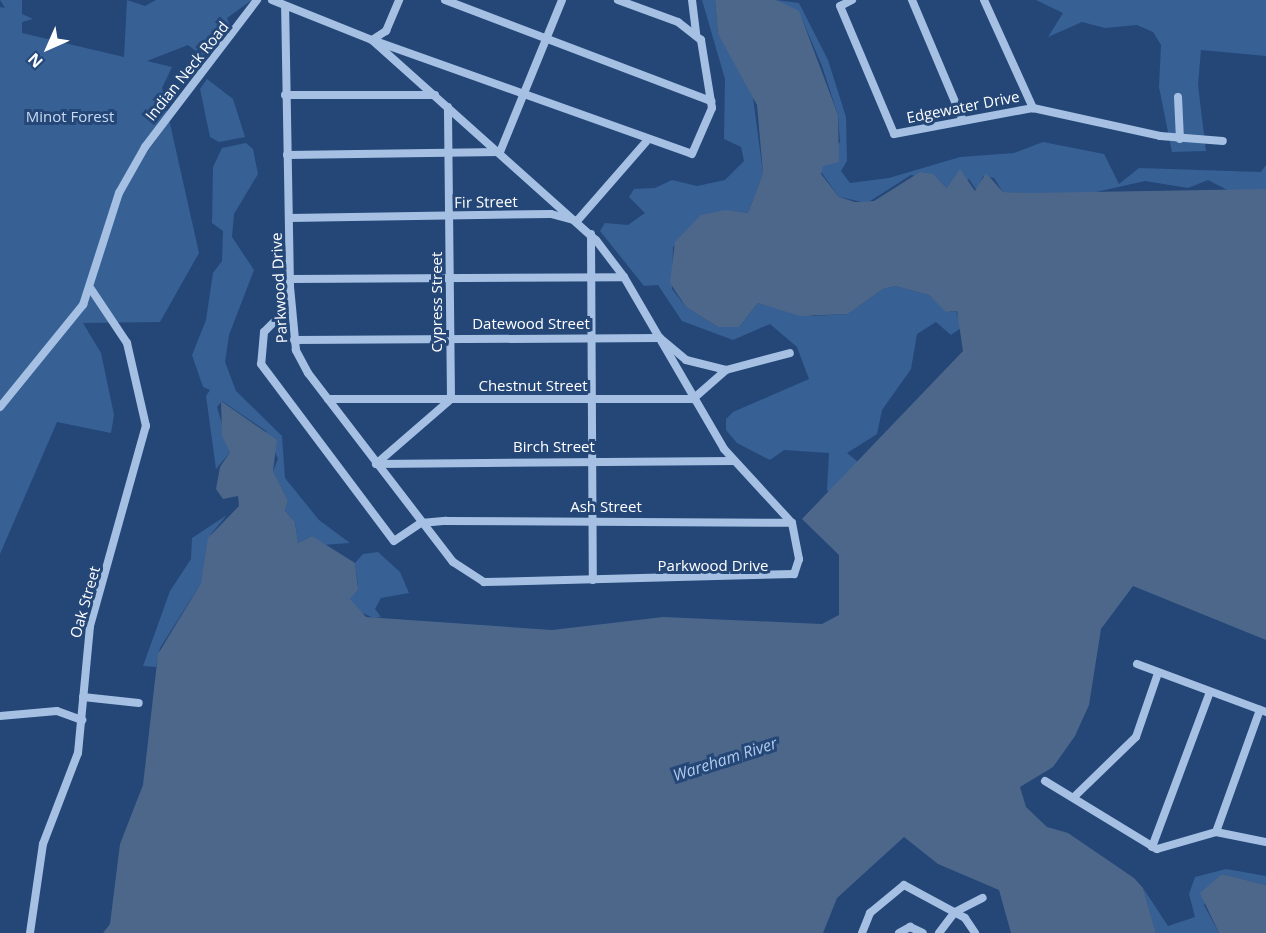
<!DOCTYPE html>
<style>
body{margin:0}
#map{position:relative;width:1266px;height:933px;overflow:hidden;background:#244778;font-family:"Open Sans",sans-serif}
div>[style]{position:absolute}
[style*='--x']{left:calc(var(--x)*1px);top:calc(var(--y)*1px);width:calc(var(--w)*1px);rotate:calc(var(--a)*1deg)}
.green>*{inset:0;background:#376095}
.water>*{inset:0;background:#4d678b}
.minor>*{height:8px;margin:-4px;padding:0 4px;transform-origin:4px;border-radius:4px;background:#a5c0e3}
span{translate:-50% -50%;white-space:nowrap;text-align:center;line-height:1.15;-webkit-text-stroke:6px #244778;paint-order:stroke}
.street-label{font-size:15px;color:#fff}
.park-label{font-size:15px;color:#c8daf3}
.water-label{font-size:16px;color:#b0caeb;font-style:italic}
.north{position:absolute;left:18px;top:18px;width:60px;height:60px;-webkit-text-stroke:4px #244778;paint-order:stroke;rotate:225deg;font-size:16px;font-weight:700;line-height:24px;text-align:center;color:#fff}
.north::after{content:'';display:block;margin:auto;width:21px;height:27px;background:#fff;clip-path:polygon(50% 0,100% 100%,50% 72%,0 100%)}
</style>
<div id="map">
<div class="green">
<i style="clip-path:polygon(0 0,22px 0,22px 14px,33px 19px,22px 22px,22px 33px,124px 57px,127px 0,145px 6px,156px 0,252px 0,227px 18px,231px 28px,206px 59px,188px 45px,147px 61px,172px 67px,162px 88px,199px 253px,160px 322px,83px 323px,101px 353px,114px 415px,111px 433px,57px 422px,0 554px,0 7px,5px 8px)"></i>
<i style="clip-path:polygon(702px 0,715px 0,718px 34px,752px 90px,763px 173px,748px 213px,730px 211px,673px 247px,672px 289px,686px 307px,718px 327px,739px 327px,758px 303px,813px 316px,848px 314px,883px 289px,895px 286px,929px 295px,949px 312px,956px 311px,961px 328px,951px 335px,936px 322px,917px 334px,911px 369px,882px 410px,877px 434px,847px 453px,858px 462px,835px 498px,827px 490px,829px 453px,784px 450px,770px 460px,737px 443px,726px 430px,726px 419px,733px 412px,809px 379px,797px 347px,770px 324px,733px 340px,682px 321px,658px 285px,644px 286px,600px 231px,605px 223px,628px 225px,645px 213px,629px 197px,634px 189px,655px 188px,672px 180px,697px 186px,725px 180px,744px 161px,741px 147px,724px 139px,725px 79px)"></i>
<i style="clip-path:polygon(776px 0,799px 3px,828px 60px,846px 117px,847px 161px,841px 171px,850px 183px,889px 178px,960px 157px,1014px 153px,1043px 142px,1104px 154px,1119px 184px,1139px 168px,1261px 172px,1266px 165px,1266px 232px,1241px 197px,1208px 180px,1188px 188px,1145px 181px,1078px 196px,1003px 192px,994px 178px,983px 176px,977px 191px,969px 179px,947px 188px,939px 180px,911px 175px,867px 203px,839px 197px,819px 169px,840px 142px,838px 115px,822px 66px,802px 19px)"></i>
<i style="clip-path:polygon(1036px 0,1266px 0,1266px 56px,1201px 50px,1198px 85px,1206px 151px,1172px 152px,1159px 87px,1161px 45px,1153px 32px,1137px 25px,1105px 28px,1082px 22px,1048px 37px,1063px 13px)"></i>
<i style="clip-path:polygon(207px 79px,233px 99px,245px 137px,219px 142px,210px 137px,200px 89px)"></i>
<i style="clip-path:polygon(246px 143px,253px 149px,258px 174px,234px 214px,232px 237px,254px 270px,229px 335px,225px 362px,236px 391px,282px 436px,285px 478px,319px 520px,350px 543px,322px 545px,312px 536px,298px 543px,295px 522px,285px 511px,288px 501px,273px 471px,278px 459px,266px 431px,222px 401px,217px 407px,230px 452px,216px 469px,206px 396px,210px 390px,203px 387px,192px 355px,206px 320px,213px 273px,222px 261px,223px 231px,212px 223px,213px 167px,222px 148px)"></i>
<i style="clip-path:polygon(227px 515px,211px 534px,201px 583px,160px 648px,156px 667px,143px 666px,170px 591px,191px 559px,192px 538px)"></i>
<i style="clip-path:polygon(378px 552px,400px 572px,409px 593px,381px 598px,375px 609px,381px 617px,374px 618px,355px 610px,350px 599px,358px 585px,355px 563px,363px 554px)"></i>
<i style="clip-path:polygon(1226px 869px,1266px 876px,1266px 885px,1222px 874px,1204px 905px,1219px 933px,1156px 933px,1143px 888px,1168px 926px,1195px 917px,1189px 894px,1195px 877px)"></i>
</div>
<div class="water">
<i style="clip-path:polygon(715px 0,776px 0,799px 11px,838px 115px,839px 162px,823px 166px,821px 174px,839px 197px,855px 202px,874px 201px,920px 172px,933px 174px,947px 188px,960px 169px,975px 191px,986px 173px,1003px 192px,1030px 193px,1266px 189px,1266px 640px,1133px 586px,1101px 629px,1089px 705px,1075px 736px,1053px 767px,1020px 787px,1026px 807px,1047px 827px,1068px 833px,1134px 878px,1143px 888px,1156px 933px,1011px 933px,999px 890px,938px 864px,904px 837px,837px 898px,823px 933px,103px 933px,110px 924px,120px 844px,143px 785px,158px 654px,201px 583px,208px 538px,239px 506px,238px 496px,223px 499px,216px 489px,220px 467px,230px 452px,222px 436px,221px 401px,277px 440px,273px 471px,288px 501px,285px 511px,295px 522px,298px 543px,312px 536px,355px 563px,358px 589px,350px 599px,366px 617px,552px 630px,663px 617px,822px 624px,839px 615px,839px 555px,802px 519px,963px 351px,957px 311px,946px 312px,929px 295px,895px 286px,883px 289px,848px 314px,800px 316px,758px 303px,739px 327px,718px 327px,686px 307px,670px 283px,675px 242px,701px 215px,725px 210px,748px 213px,763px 173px,757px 105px,718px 34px)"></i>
<i style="clip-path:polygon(1222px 874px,1266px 885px,1266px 933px,1219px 933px,1200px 893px)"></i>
</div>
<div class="minor">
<i style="--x:272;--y:0;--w:108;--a:21.8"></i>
<i style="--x:372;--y:40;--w:300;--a:41.8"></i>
<i style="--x:596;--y:240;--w:46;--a:52.9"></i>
<i style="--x:624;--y:277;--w:199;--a:59.8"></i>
<i style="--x:724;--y:449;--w:100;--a:47.4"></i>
<i style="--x:792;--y:523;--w:37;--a:79"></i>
<i style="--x:799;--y:559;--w:16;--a:108"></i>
<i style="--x:794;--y:574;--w:310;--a:178.5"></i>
<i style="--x:484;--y:582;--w:37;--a:-147"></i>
<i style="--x:453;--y:562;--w:238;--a:-127.5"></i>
<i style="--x:308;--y:373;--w:26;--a:-118"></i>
<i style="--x:296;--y:350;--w:63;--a:-95.4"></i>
<i style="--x:290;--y:287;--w:281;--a:-91"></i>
<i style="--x:445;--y:0;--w:285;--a:20.8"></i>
<i style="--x:692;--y:0;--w:33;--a:83"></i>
<i style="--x:852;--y:0;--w:13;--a:153"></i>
<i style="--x:840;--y:6;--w:139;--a:67.1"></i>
<i style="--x:894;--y:134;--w:141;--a:-10.6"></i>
<i style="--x:1033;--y:108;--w:130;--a:12.4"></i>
<i style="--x:1160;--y:136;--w:63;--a:4.5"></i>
<i style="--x:912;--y:0;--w:131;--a:67.1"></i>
<i style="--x:984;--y:0;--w:119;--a:65.6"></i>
<i style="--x:372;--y:40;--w:17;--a:-33"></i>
<i style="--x:386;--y:31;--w:34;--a:-67"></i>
<i style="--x:378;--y:42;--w:333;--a:19.6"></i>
<i style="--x:692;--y:154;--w:50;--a:-66.5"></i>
<i style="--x:712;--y:108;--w:69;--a:-99.2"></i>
<i style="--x:701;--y:40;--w:29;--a:-142"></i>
<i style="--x:678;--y:22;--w:64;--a:-159.9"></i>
<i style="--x:285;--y:95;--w:150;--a:0"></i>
<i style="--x:1178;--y:97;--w:42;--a:87.3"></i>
<i style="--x:287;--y:155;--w:213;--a:-0.8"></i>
<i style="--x:500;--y:152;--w:164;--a:-67.8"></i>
<i style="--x:289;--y:218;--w:262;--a:-0.9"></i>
<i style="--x:551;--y:214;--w:27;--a:15"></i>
<i style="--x:577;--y:221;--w:105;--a:-48.9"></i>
<i style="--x:591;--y:234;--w:346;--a:89.7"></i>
<i style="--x:290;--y:279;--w:334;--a:-0.3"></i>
<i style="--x:291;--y:305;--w:38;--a:135"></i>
<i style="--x:264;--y:332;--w:32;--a:95"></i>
<i style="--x:261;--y:364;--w:221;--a:53.1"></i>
<i style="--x:394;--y:541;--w:32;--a:-34"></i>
<i style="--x:421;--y:523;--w:25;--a:-5"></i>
<i style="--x:446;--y:521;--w:346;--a:0.3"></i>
<i style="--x:294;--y:340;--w:366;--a:-0.3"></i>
<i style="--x:660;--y:338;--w:34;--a:40"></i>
<i style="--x:686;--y:360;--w:41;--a:14"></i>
<i style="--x:726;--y:370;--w:66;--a:-14.9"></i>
<i style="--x:328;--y:399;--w:365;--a:0"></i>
<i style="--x:693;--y:399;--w:44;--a:-41.3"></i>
<i style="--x:0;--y:407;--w:132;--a:-50.9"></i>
<i style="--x:83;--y:305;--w:118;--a:-72.2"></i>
<i style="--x:119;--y:193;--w:53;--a:-60.5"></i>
<i style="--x:145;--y:147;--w:185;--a:-52.7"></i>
<i style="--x:376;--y:464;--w:99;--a:-40.9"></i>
<i style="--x:451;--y:399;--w:292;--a:-90.6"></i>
<i style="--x:376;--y:464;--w:357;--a:-0.5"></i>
<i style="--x:1137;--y:664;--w:138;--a:20.4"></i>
<i style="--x:83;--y:697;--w:56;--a:6.1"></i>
<i style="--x:0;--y:716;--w:57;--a:-5"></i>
<i style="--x:57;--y:711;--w:27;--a:20"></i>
<i style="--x:1045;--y:781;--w:131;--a:31.3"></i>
<i style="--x:1157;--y:849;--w:61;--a:-16.1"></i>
<i style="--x:1216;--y:832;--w:51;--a:11.3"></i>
<i style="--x:1074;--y:797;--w:86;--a:-44.1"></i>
<i style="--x:1136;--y:737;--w:68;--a:-71"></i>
<i style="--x:1216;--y:832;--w:130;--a:-70.2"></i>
<i style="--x:1152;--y:847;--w:165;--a:-69.5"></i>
<i style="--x:30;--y:933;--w:90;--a:-81.7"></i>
<i style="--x:43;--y:844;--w:97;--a:-69"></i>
<i style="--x:78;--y:753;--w:128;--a:-84.6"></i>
<i style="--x:90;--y:626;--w:208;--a:-74.4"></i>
<i style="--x:146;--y:426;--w:85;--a:-102.9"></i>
<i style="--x:127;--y:343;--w:65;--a:-123.7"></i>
<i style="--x:862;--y:933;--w:22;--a:-68"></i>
<i style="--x:870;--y:913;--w:44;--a:-39.5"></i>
<i style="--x:904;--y:885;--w:69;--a:28.4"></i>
<i style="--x:965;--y:918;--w:18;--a:56"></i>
<i style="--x:899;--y:933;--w:13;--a:-29"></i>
<i style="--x:910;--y:927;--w:14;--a:25"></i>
<i style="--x:939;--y:933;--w:26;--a:-53"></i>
<i style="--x:955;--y:912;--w:31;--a:-27"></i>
</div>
<div class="street-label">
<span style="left:187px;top:71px;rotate:-51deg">Indian Neck Road</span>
<span style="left:963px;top:107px;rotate:-11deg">Edgewater Drive</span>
<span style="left:486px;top:202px;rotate:-1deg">Fir Street</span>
<span style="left:279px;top:288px;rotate:-93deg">Parkwood Drive</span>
<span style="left:437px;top:302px;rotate:-90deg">Cypress Street</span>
<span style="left:531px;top:324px">Datewood Street</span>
<span style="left:533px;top:386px">Chestnut Street</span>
<span style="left:554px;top:447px">Birch Street</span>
<span style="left:606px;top:507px">Ash Street</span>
<span style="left:713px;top:566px">Parkwood Drive</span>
<span style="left:85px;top:602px;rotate:-74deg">Oak Street</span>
</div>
<div class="park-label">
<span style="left:70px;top:117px">Minot Forest</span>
</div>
<div class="water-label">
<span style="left:725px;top:759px;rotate:-18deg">Wareham River</span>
</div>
<div class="north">N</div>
</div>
